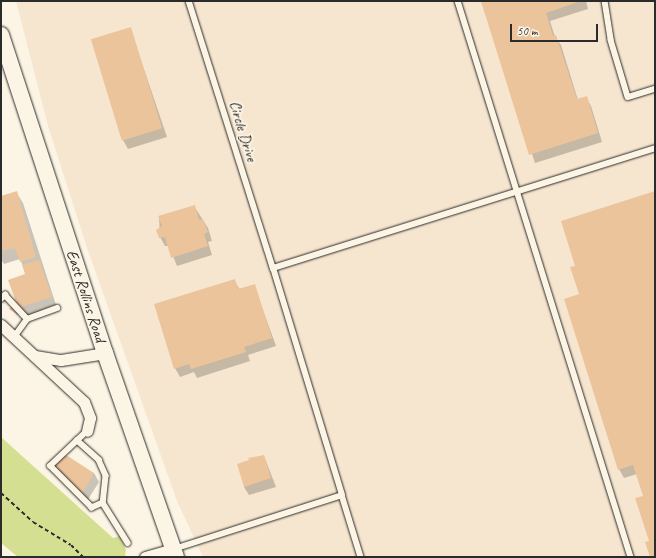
<!DOCTYPE html>
<style>
body{margin:0}
#map{position:relative;width:656px;height:558px;overflow:hidden;background:#fcf5e5;font-family:Caveat,sans-serif}
div>[style]{position:absolute}
[style*='--x']{left:calc(var(--x)*1px);top:calc(var(--y)*1px);width:calc(var(--w)*1px);rotate:calc(var(--a)*1deg)}
.built>*{inset:0;background:#f7e6cf}
.green>*{inset:0;background:#d4df92}
.shadow>*{inset:0;background:#0003}
.building>*{inset:0;background:#ecc49c;transform-origin:0 0}
.path>*{height:2px;margin-top:-1px;transform-origin:0;background:repeating-linear-gradient(90deg,#2b2b2b 0 4px,transparent 0 7px)}
.roads{filter:drop-shadow(0 0 1px #2b2b2b) drop-shadow(0 0 1px #2b2b2b)}
.lane>*{height:5.5px;margin:-2.75px;padding:0 2.75px;transform-origin:2.75px;border-radius:2.75px;background:#fcf5e5}
.street>*{height:11px;margin:-5.5px;padding:0 5.5px;transform-origin:5.5px;border-radius:5.5px;background:#fcf5e5}
.secondary>*{height:16px;margin:-8px;padding:0 8px;transform-origin:8px;border-radius:8px;background:#fcf5e5}
span{translate:-50% -50%;white-space:nowrap;text-align:center;line-height:1.15;-webkit-text-stroke:3.5px #fcf5e5;paint-order:stroke}
.street-label{font-size:16px;color:#2b2b2b}
.frame{position:absolute;inset:0;border:2px solid #2b2b2b;pointer-events:none}
.scale{position:absolute;left:510px;top:24px;width:88px;height:18px;box-sizing:border-box;border:2px solid #2b2b2b;border-top:0;padding-left:5px;font-size:12px;line-height:14px;white-space:nowrap;color:#2b2b2b;-webkit-text-stroke:3px #fcf5e5;paint-order:stroke}
</style>
<div id="map">
<div class="built">
<i style="clip-path:polygon(16px 1px,655px 1px,655px 557px,203px 557px,177px 501px,87px 248px,48px 126px)"></i>
</div>
<div class="green">
<i style="clip-path:polygon(1px 437px,113px 538px,120px 536px,126px 550px,125px 556px,18px 557px,1px 543px)"></i>
</div>
<div class="shadow">
<i style="clip-path:polygon(481px 1px,586px 1px,588px 9px,550px 21px,555px 37px,561px 45px,578px 100px,586px 97px,591px 106px,602px 142px,535px 163px)"></i>
<i style="clip-path:polygon(130px 28px,167px 137px,128px 149px,123px 140px)"></i>
<i style="clip-path:polygon(16px 192px,23px 203px,56px 305px,27px 316px,22px 311px,17px 315px,11px 309px,17px 303px,26px 275px,23px 266px,20px 259px,4px 264px,1px 259px,1px 197px)"></i>
<i style="clip-path:polygon(655px 192px,655px 557px,651px 557px,644px 497px,637px 474px,624px 478px,619px 469px,576px 266px)"></i>
<i style="clip-path:polygon(194px 206px,208px 228px,212px 241px,208px 242px,212px 255px,177px 266px,169px 246px,165px 246px,160px 237px,159px 217px)"></i>
<i style="clip-path:polygon(234px 280px,240px 290px,254px 285px,276px 346px,248px 355px,250px 361px,197px 378px,194px 372px,180px 377px,175px 368px)"></i>
<i style="clip-path:polygon(264px 456px,276px 487px,249px 495px,244px 487px)"></i>
<i style="clip-path:polygon(52px 469px,94px 473px,99px 482px,87px 501px,57px 477px)"></i>
</div>
<div class="building">
<i style="clip-path:polygon(481px 1px,581px 1px,546px 13px,553px 36px,556px 35px,577px 99px,587px 96px,598px 133px,529px 155px)"></i>
<i style="left:131px;top:27px;width:106px;height:42px;rotate:73deg"></i>
<i style="clip-path:polygon(17px 191px,36px 257px,20px 262px,15px 248px,1px 251px,1px 196px)"></i>
<i style="clip-path:polygon(655px 191px,655px 557px,650px 557px,645px 542px,649px 541px,635px 498px,643px 496px,633px 465px,618px 470px,564px 299px,579px 294px,570px 267px,575px 266px,561px 221px)"></i>
<i style="clip-path:polygon(195px 205px,199px 220px,203px 219px,208px 232px,204px 234px,208px 246px,171px 258px,165px 237px,159px 238px,156px 230px,162px 226px,158px 216px)"></i>
<i style="clip-path:polygon(39px 260px,52px 297px,24px 306px,15px 313px,9px 309px,16px 302px,8px 280px,25px 274px,22px 265px)"></i>
<i style="clip-path:polygon(235px 279px,238px 289px,255px 284px,272px 338px,244px 347px,246px 352px,191px 369px,189px 364px,174px 369px,154px 304px)"></i>
<i style="clip-path:polygon(66px 455px,94px 473px,82px 494px,50px 469px)"></i>
<i style="clip-path:polygon(264px 455px,271px 478px,244px 487px,237px 464px,249px 460px,248px 458px)"></i>
</div>
<div class="path">
<i style="--x:1;--y:493;--w:43;--a:42.2"></i>
<i style="--x:33;--y:522;--w:44;--a:31.2"></i>
<i style="--x:71;--y:545;--w:17;--a:45"></i>
</div>
<div class="roads">
<div class="lane">
<i style="--x:189;--y:1;--w:280;--a:72.5"></i>
<i style="--x:458;--y:1;--w:582;--a:72.72"></i>
<i style="--x:605;--y:1;--w:39;--a:81"></i>
<i style="--x:611;--y:40;--w:59;--a:73.4"></i>
<i style="--x:628;--y:97;--w:28;--a:-17"></i>
<i style="--x:1;--y:299;--w:6;--a:-45"></i>
<i style="--x:5;--y:295;--w:33;--a:47"></i>
<i style="--x:14;--y:337;--w:22;--a:-54"></i>
<i style="--x:27;--y:319;--w:32;--a:-20"></i>
<i style="--x:77;--y:440;--w:30;--a:42"></i>
<i style="--x:99;--y:460;--w:17;--a:66"></i>
<i style="--x:106;--y:476;--w:27;--a:96"></i>
<i style="--x:103;--y:503;--w:12;--a:156"></i>
<i style="--x:92;--y:508;--w:59;--a:-135"></i>
<i style="--x:50;--y:466;--w:51;--a:-43.4"></i>
<i style="--x:342;--y:495;--w:65;--a:73"></i>
<i style="--x:103;--y:503;--w:47;--a:58"></i>
<i style="--x:174;--y:549;--w:176;--a:-17.8"></i>
<i style="--x:342;--y:495;--w:237;--a:-106.9"></i>
<i style="--x:273;--y:268;--w:400;--a:-17.4"></i>
</div>
<div class="street">
<i style="--x:1;--y:325;--w:113;--a:42.9"></i>
<i style="--x:84;--y:402;--w:17;--a:69"></i>
<i style="--x:90;--y:418;--w:13;--a:103"></i>
<i style="--x:35;--y:356;--w:26;--a:9"></i>
<i style="--x:61;--y:360;--w:45;--a:-9"></i>
<i style="--x:145;--y:557;--w:29;--a:-16"></i>
</div>
<div class="secondary">
<i style="--x:1;--y:35;--w:335;--a:71.9"></i>
<i style="--x:105;--y:353;--w:216;--a:70.8"></i>
</div>
</div>
<div class="street-label">
<span style="left:243px;top:131px;rotate:73deg">Circle Drive</span>
<span style="left:86px;top:296px;rotate:72deg">East Rollins Road</span>
</div>
<div class="frame"></div>
<div class="scale">50 m</div>
</div>
